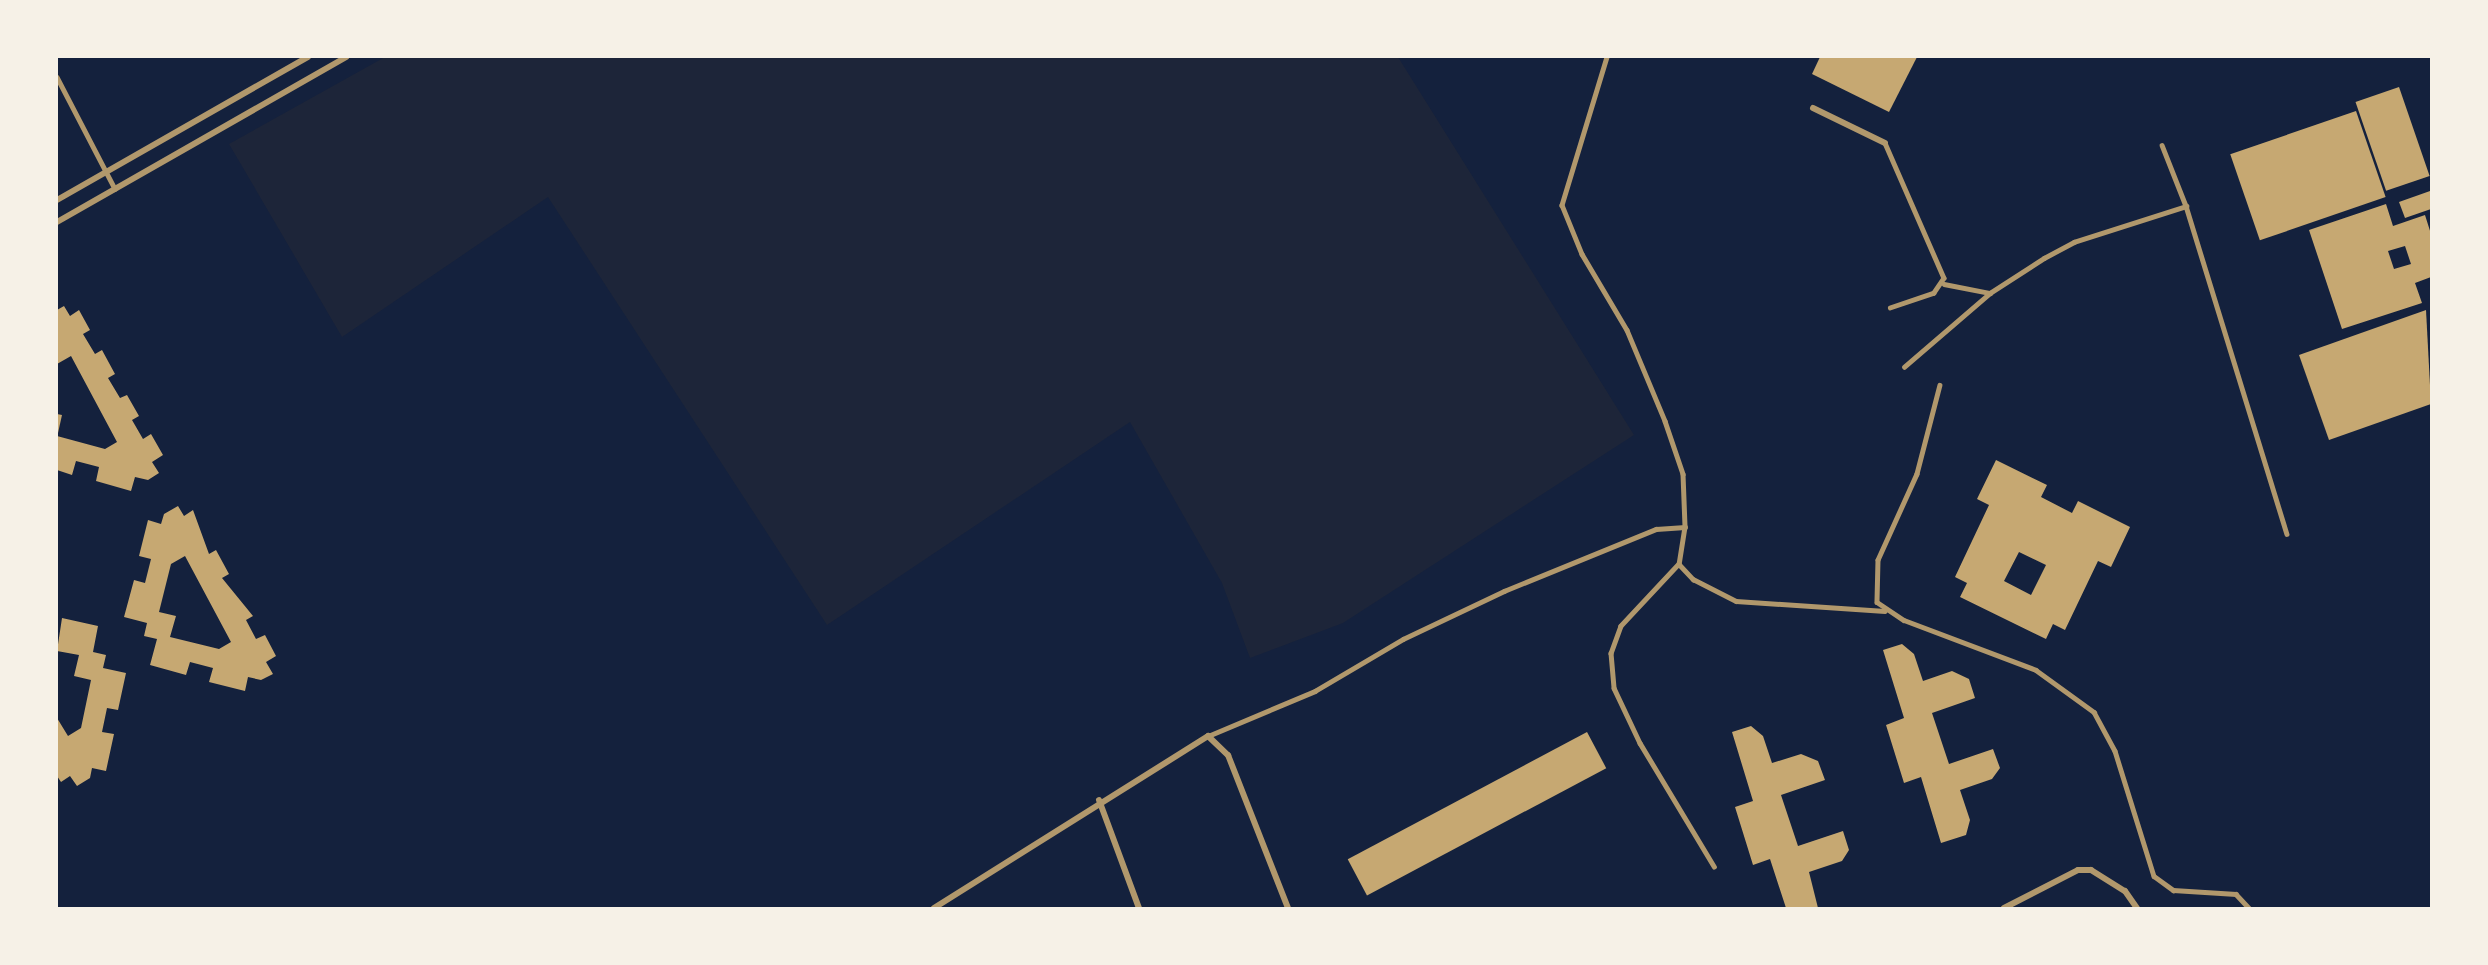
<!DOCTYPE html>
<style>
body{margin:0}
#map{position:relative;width:2488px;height:965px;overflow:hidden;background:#14213d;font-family:"Nunito Sans",sans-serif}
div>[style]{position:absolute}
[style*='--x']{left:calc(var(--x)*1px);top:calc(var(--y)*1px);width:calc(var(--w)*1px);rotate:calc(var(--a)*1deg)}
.green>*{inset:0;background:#1d2539}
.building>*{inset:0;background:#c6a872;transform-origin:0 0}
.service>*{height:4.5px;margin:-2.25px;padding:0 2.25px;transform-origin:2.25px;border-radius:2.25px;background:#b1986c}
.minor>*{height:6px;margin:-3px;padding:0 3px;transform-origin:3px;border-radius:3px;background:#b1986c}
span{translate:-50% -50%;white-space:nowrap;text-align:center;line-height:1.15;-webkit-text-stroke:5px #f6f1e7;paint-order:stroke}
.frame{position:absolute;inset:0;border:58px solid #f6f1e7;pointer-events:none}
</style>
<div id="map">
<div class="green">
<i style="clip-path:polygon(385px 57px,1398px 57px,1634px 435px,1343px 623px,1250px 658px,1222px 583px,1130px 422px,827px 625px,548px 197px,342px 337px,229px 144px)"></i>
</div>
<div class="building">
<i style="clip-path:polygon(1820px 57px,1917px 57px,1889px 112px,1812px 74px)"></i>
<i style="left:2399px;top:87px;width:94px;height:46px;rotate:71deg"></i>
<i style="left:2356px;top:111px;width:91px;height:133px;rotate:71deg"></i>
<i style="clip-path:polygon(2430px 191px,2431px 209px,2405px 218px,2399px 202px)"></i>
<i style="clip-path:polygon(evenodd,2386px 204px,2393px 226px,2425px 215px,2431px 234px,2431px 277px,2415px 283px,2422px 303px,2342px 329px,2309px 230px,2386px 204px,2405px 246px,2411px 264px,2394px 269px,2388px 251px,2405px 246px)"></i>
<i style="clip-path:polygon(64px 306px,70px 316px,79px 310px,90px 330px,83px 334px,95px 354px,102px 350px,115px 374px,108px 378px,120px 398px,127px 395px,139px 416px,132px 420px,143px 439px,151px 434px,163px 455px,152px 462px,159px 473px,148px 480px,135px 477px,131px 491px,96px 481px,99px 467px,76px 461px,72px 475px,57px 470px,57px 436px,105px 449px,117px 442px,71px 356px,57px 364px,57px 310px)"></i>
<i style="clip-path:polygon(2426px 310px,2431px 404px,2329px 440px,2299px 355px)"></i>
<i style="clip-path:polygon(57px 414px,62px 415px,58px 433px,57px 432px)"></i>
<i style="clip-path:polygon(evenodd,1996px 460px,2047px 485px,2041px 497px,2072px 513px,2078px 501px,2130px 527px,2111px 567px,2098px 561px,2065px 630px,2053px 624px,2046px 639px,1960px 597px,1967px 583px,1955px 577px,1989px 505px,1977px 499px,1996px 460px,2019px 552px,2046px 565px,2031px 595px,2004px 581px,2019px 552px)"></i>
<i style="clip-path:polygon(evenodd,178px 506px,184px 516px,193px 510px,209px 554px,216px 550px,229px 574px,222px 578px,253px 616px,246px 620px,256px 639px,265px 635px,276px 656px,266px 662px,273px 674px,261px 680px,248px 677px,245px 691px,209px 682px,213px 668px,190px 662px,186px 675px,150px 665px,157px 639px,144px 636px,147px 623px,124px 617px,134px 580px,145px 583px,151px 559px,139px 556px,148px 520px,161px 524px,164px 514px,178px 506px,185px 556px,231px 642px,219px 649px,170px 637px,176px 616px,159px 612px,171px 564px,185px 556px)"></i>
<i style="clip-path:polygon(62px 618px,98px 626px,93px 652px,106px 655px,103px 668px,126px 673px,118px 710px,107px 708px,102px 732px,114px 734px,106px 771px,92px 768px,90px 778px,77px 786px,70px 776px,61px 782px,57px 776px,57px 718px,68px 736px,81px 728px,91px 680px,74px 676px,79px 655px,57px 651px)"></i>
<i style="clip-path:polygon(1902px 644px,1914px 654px,1923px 681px,1952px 671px,1969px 679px,1975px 698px,1932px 713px,1949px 764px,1993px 749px,2000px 768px,1992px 779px,1960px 790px,1970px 820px,1966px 835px,1941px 843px,1921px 777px,1904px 783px,1886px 725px,1904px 718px,1883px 650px)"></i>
<i style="clip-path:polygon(1751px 726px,1763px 736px,1772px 763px,1801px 754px,1818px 761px,1825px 780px,1781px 795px,1798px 846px,1843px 831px,1849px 850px,1842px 861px,1809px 872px,1818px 908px,1786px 908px,1770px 859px,1753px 865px,1735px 807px,1753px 801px,1732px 732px)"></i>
<i style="left:1587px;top:732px;width:41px;height:271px;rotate:62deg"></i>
</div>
<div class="service">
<i style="--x:1607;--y:57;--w:155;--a:106.9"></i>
<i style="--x:1562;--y:205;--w:53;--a:67.8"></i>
<i style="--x:1582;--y:254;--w:88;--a:59.4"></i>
<i style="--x:1627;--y:330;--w:99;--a:67.3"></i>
<i style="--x:1665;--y:421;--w:56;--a:71.2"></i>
<i style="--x:1683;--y:474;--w:53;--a:87.8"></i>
<i style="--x:57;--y:77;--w:126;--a:62.6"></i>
<i style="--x:1885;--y:143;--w:147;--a:66.4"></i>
<i style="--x:1944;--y:278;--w:18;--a:124"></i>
<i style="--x:1934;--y:293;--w:46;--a:161.2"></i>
<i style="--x:2162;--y:145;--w:66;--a:68.5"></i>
<i style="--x:2186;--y:206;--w:343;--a:72.9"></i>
<i style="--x:1944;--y:284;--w:47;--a:11.1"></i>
<i style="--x:1904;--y:367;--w:113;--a:-40.7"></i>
<i style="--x:1990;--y:293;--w:64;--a:-32.9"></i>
<i style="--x:2044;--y:258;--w:34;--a:-28"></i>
<i style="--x:2074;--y:242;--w:118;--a:-17.8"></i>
<i style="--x:1940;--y:385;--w:92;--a:104.5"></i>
<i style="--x:1917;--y:474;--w:94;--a:114.4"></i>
<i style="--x:1878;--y:560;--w:42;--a:91.4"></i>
<i style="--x:1877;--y:602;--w:32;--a:34"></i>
<i style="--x:1904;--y:620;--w:141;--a:20.7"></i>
<i style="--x:2036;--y:670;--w:72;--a:35.9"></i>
<i style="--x:2094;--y:712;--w:44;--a:61.7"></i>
<i style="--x:2115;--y:751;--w:131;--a:72.7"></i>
<i style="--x:2154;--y:876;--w:24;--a:36"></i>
<i style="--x:2173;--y:890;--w:63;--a:3.6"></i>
<i style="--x:2236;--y:894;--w:19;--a:47"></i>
<i style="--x:1679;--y:564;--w:85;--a:133.1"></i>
<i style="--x:1621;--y:626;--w:29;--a:110"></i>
<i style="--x:1611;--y:653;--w:35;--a:85"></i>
<i style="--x:1614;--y:688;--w:61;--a:64.7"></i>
<i style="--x:1640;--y:743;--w:144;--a:59"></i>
<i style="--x:1208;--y:736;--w:116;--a:-22.8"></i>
<i style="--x:1315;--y:691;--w:102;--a:-30.6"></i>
<i style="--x:1403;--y:639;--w:112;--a:-25.4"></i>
<i style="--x:1504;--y:591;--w:164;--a:-22.2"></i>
<i style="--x:1656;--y:529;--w:29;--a:-4"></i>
<i style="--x:1685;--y:527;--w:37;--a:99"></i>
<i style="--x:1679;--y:564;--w:21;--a:47"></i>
<i style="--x:1693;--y:579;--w:48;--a:27.1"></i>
<i style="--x:1736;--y:601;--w:149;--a:3.8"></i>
</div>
<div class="minor">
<i style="--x:1813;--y:108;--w:80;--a:25.9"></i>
<i style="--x:57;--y:200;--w:289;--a:-29.7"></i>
<i style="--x:57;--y:222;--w:333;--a:-29.7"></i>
<i style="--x:1099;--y:800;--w:115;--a:69.7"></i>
<i style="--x:934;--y:908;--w:324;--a:-32.1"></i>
<i style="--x:1208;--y:736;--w:28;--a:44"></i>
<i style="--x:1228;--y:755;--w:164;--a:68.6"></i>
<i style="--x:2004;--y:908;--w:83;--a:-27.2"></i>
<i style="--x:2078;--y:870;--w:13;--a:0"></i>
<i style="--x:2091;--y:870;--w:40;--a:32"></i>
<i style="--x:2125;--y:891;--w:21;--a:55"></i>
</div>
<div class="frame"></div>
</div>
